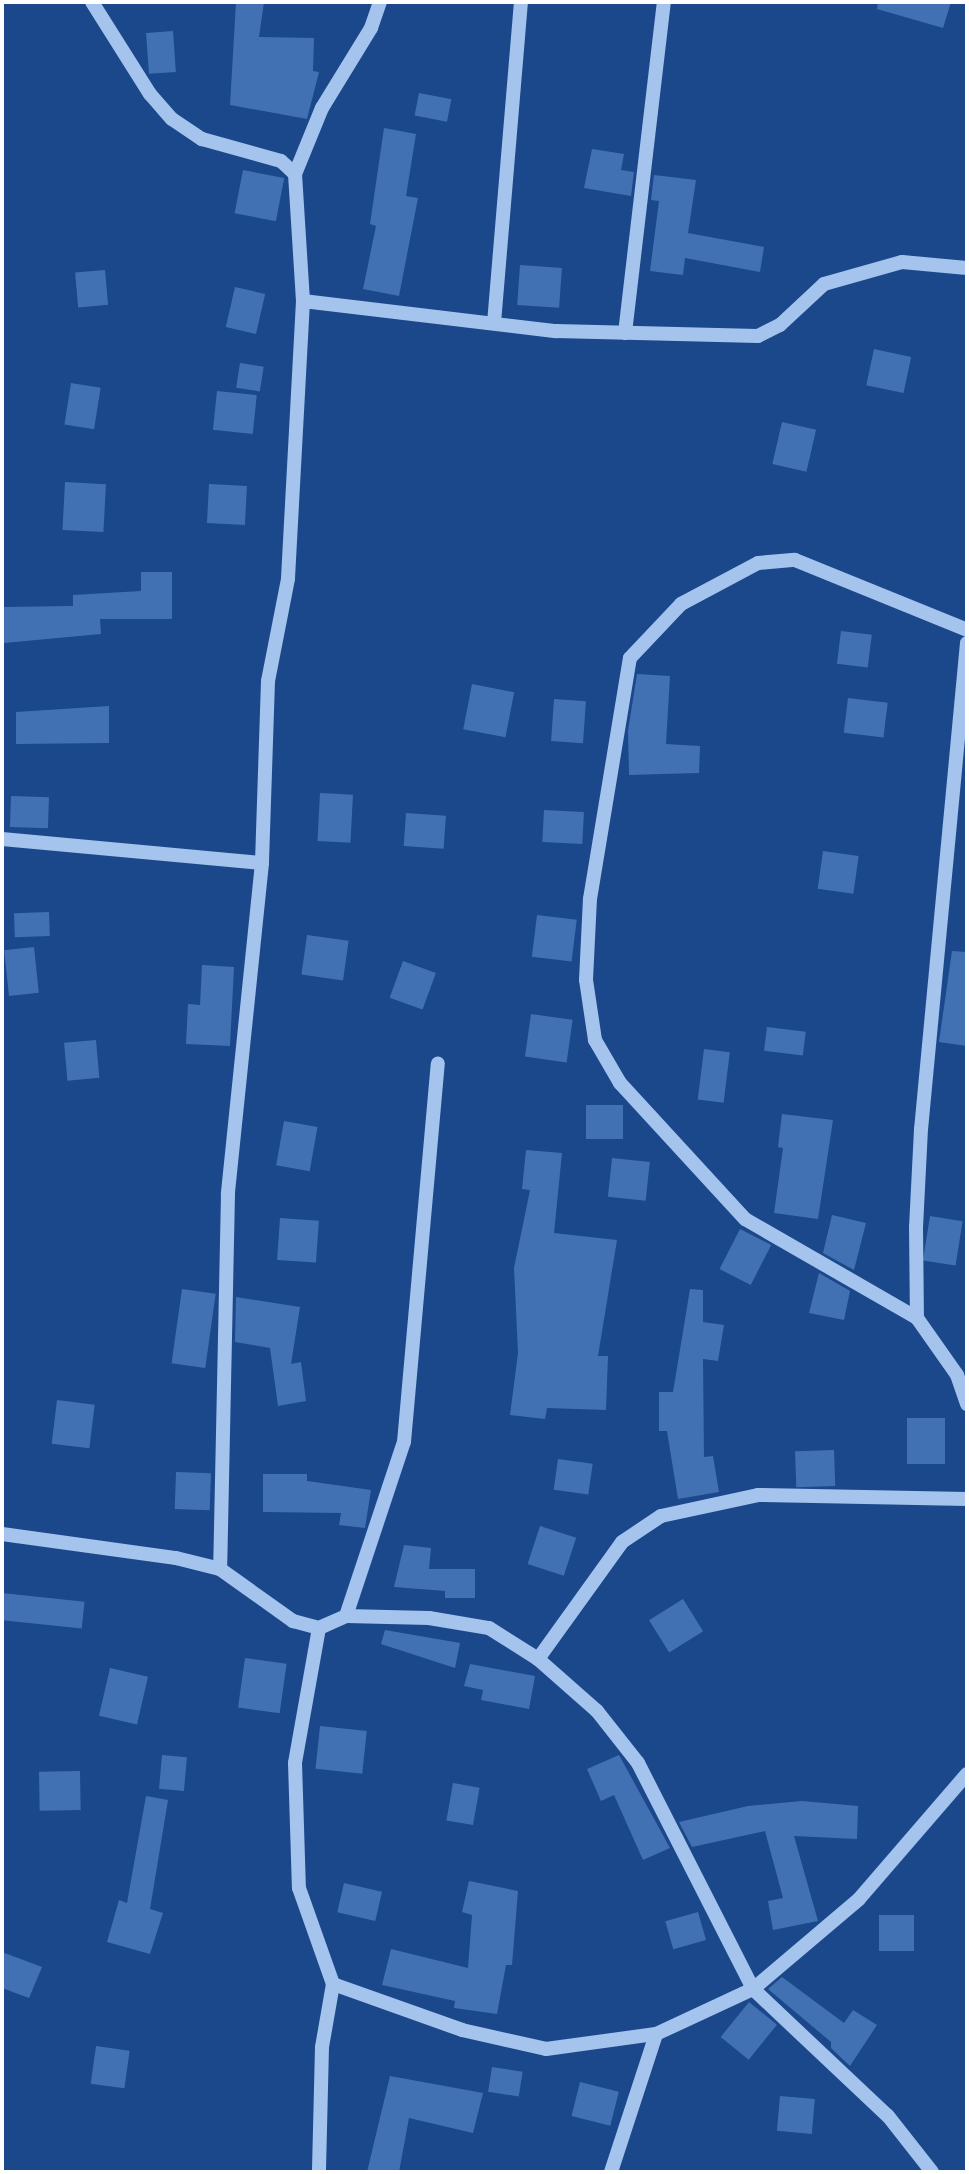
<!DOCTYPE html>
<style>
body{margin:0}
#map{position:relative;width:969px;height:2174px;overflow:hidden;background:#1a488a;font-family:Mulish,sans-serif}
div>[style]{position:absolute}
[style*='--x']{left:calc(var(--x)*1px);top:calc(var(--y)*1px);width:calc(var(--w)*1px);rotate:calc(var(--a)*1deg)}
.building>*{inset:0;background:#4271b3;transform-origin:0 0}
.minor>*{height:14px;margin:-7px;padding:0 7px;transform-origin:7px;border-radius:7px;background:#a4c3ed}
span{translate:-50% -50%;white-space:nowrap;text-align:center;line-height:1.15;-webkit-text-stroke:8px #1a488a;paint-order:stroke}
.frame{position:absolute;inset:0;border:4px solid #fff;pointer-events:none}
</style>
<div id="map">
<div class="building">
<i style="clip-path:polygon(236px 2px,264px 2px,259px 37px,314px 38px,313px 71px,319px 72px,307px 119px,230px 105px)"></i>
<i style="clip-path:polygon(878px 2px,951px 2px,943px 28px,877px 9px)"></i>
<i style="left:173px;top:31px;width:41px;height:27px;rotate:86deg"></i>
<i style="left:419px;top:93px;width:33px;height:23px;rotate:11deg"></i>
<i style="clip-path:polygon(384px 128px,416px 134px,406px 196px,418px 198px,399px 296px,363px 289px,376px 226px,370px 224px)"></i>
<i style="clip-path:polygon(592px 149px,624px 154px,621px 170px,634px 172px,631px 196px,584px 188px)"></i>
<i style="left:243px;top:170px;width:42px;height:44px;rotate:11deg"></i>
<i style="clip-path:polygon(654px 175px,696px 180px,688px 233px,764px 247px,760px 272px,685px 258px,683px 275px,650px 271px,659px 201px,651px 200px)"></i>
<i style="left:520px;top:265px;width:42px;height:40px;rotate:4deg"></i>
<i style="left:105px;top:270px;width:35px;height:30px;rotate:85deg"></i>
<i style="left:235px;top:287px;width:31px;height:41px;rotate:13deg"></i>
<i style="left:874px;top:349px;width:38px;height:37px;rotate:12deg"></i>
<i style="left:240px;top:363px;width:24px;height:25px;rotate:9deg"></i>
<i style="left:71px;top:383px;width:30px;height:42px;rotate:9deg"></i>
<i style="left:217px;top:391px;width:40px;height:39px;rotate:6deg"></i>
<i style="left:782px;top:422px;width:35px;height:43px;rotate:13deg"></i>
<i style="left:65px;top:482px;width:41px;height:48px;rotate:3deg"></i>
<i style="left:209px;top:484px;width:38px;height:39px;rotate:3deg"></i>
<i style="clip-path:polygon(141px 572px,172px 572px,172px 619px,100px 619px,101px 634px,4px 643px,4px 607px,73px 606px,73px 595px,141px 591px)"></i>
<i style="left:841px;top:631px;width:31px;height:33px;rotate:7deg"></i>
<i style="clip-path:polygon(637px 674px,670px 676px,666px 744px,700px 746px,699px 773px,629px 775px,628px 731px)"></i>
<i style="left:472px;top:684px;width:43px;height:46px;rotate:11deg"></i>
<i style="left:848px;top:698px;width:40px;height:35px;rotate:7deg"></i>
<i style="left:554px;top:699px;width:32px;height:42px;rotate:4deg"></i>
<i style="clip-path:polygon(109px 706px,109px 743px,16px 744px,16px 712px)"></i>
<i style="left:320px;top:793px;width:33px;height:48px;rotate:3deg"></i>
<i style="left:11px;top:796px;width:38px;height:31px;rotate:2deg"></i>
<i style="left:544px;top:810px;width:40px;height:32px;rotate:3deg"></i>
<i style="left:406px;top:813px;width:40px;height:33px;rotate:4deg"></i>
<i style="left:823px;top:851px;width:36px;height:38px;rotate:8deg"></i>
<i style="left:49px;top:912px;width:24px;height:35px;rotate:88deg"></i>
<i style="left:537px;top:915px;width:40px;height:42px;rotate:7deg"></i>
<i style="left:307px;top:935px;width:42px;height:40px;rotate:8deg"></i>
<i style="left:34px;top:947px;width:46px;height:30px;rotate:84deg"></i>
<i style="clip-path:polygon(952px 951px,967px 952px,967px 1046px,939px 1042px)"></i>
<i style="left:403px;top:961px;width:35px;height:39px;rotate:20deg"></i>
<i style="clip-path:polygon(202px 965px,234px 967px,230px 1046px,186px 1044px,188px 1004px,200px 1005px)"></i>
<i style="left:531px;top:1014px;width:42px;height:43px;rotate:8deg"></i>
<i style="left:767px;top:1027px;width:39px;height:24px;rotate:7deg"></i>
<i style="left:96px;top:1040px;width:38px;height:32px;rotate:85deg"></i>
<i style="left:704px;top:1049px;width:26px;height:51px;rotate:7deg"></i>
<i style="left:623px;top:1105px;width:34px;height:37px;rotate:90deg"></i>
<i style="clip-path:polygon(782px 1114px,833px 1120px,818px 1219px,774px 1213px,783px 1148px,778px 1147px)"></i>
<i style="left:284px;top:1121px;width:34px;height:45px;rotate:10deg"></i>
<i style="clip-path:polygon(526px 1150px,562px 1153px,554px 1233px,617px 1240px,598px 1356px,608px 1356px,606px 1410px,547px 1408px,545px 1419px,510px 1415px,518px 1353px,514px 1268px,530px 1190px,522px 1189px)"></i>
<i style="left:612px;top:1158px;width:38px;height:39px;rotate:6deg"></i>
<i style="clip-path:polygon(832px 1215px,866px 1223px,854px 1270px,823px 1253px)"></i>
<i style="left:930px;top:1216px;width:33px;height:45px;rotate:9deg"></i>
<i style="left:280px;top:1218px;width:39px;height:42px;rotate:4deg"></i>
<i style="left:740px;top:1229px;width:35px;height:45px;rotate:27deg"></i>
<i style="clip-path:polygon(819px 1273px,850px 1291px,844px 1320px,809px 1313px)"></i>
<i style="left:182px;top:1289px;width:34px;height:75px;rotate:8deg"></i>
<i style="clip-path:polygon(690px 1289px,703px 1290px,703px 1322px,724px 1325px,718px 1361px,703px 1359px,704px 1457px,713px 1456px,719px 1492px,678px 1499px,667px 1431px,659px 1431px,659px 1392px,673px 1392px)"></i>
<i style="clip-path:polygon(236px 1297px,300px 1307px,291px 1364px,301px 1362px,306px 1401px,278px 1406px,270px 1348px,235px 1342px)"></i>
<i style="left:57px;top:1400px;width:38px;height:44px;rotate:7deg"></i>
<i style="left:907px;top:1418px;width:38px;height:46px"></i>
<i style="left:834px;top:1450px;width:36px;height:39px;rotate:88deg"></i>
<i style="left:558px;top:1459px;width:35px;height:31px;rotate:8deg"></i>
<i style="left:176px;top:1472px;width:35px;height:37px;rotate:2deg"></i>
<i style="clip-path:polygon(263px 1474px,307px 1474px,307px 1481px,371px 1490px,365px 1528px,339px 1525px,341px 1513px,263px 1512px)"></i>
<i style="left:540px;top:1526px;width:38px;height:40px;rotate:18deg"></i>
<i style="clip-path:polygon(404px 1545px,431px 1548px,429px 1569px,475px 1569px,475px 1598px,445px 1598px,445px 1591px,394px 1587px)"></i>
<i style="left:2px;top:1593px;width:83px;height:27px;rotate:6deg"></i>
<i style="left:683px;top:1599px;width:38px;height:40px;rotate:58deg"></i>
<i style="clip-path:polygon(385px 1630px,460px 1643px,455px 1668px,381px 1644px)"></i>
<i style="left:245px;top:1658px;width:42px;height:50px;rotate:8deg"></i>
<i style="clip-path:polygon(470px 1664px,535px 1676px,529px 1709px,481px 1700px,483px 1690px,464px 1686px)"></i>
<i style="left:110px;top:1668px;width:39px;height:49px;rotate:13deg"></i>
<i style="left:320px;top:1726px;width:47px;height:43px;rotate:6deg"></i>
<i style="left:162px;top:1755px;width:25px;height:34px;rotate:5deg"></i>
<i style="clip-path:polygon(619px 1755px,670px 1848px,643px 1860px,614px 1795px,601px 1801px,587px 1769px)"></i>
<i style="left:80px;top:1771px;width:39px;height:41px;rotate:89deg"></i>
<i style="left:453px;top:1783px;width:27px;height:38px;rotate:10deg"></i>
<i style="clip-path:polygon(146px 1796px,168px 1800px,150px 1909px,163px 1913px,150px 1954px,107px 1942px,119px 1900px,127px 1903px)"></i>
<i style="clip-path:polygon(802px 1801px,858px 1806px,857px 1839px,794px 1836px,818px 1921px,773px 1930px,768px 1901px,783px 1898px,765px 1831px,692px 1847px,679px 1822px,748px 1806px)"></i>
<i style="clip-path:polygon(469px 1881px,518px 1891px,512px 1965px,506px 1965px,497px 2014px,454px 2008px,455px 2001px,382px 1985px,391px 1949px,468px 1968px,472px 1915px,462px 1912px)"></i>
<i style="left:344px;top:1883px;width:39px;height:30px;rotate:13deg"></i>
<i style="left:698px;top:1912px;width:29px;height:34px;rotate:74deg"></i>
<i style="left:914px;top:1915px;width:36px;height:35px;rotate:90deg"></i>
<i style="clip-path:polygon(2px 1952px,42px 1967px,29px 1998px,2px 1988px)"></i>
<i style="clip-path:polygon(782px 1977px,844px 2023px,853px 2010px,877px 2025px,850px 2066px,831px 2048px,831px 2042px,768px 1989px)"></i>
<i style="left:749px;top:2002px;width:36px;height:45px;rotate:39deg"></i>
<i style="left:96px;top:2046px;width:34px;height:38px;rotate:8deg"></i>
<i style="left:492px;top:2067px;width:31px;height:25px;rotate:9deg"></i>
<i style="clip-path:polygon(390px 2076px,483px 2093px,473px 2133px,409px 2118px,399px 2172px,367px 2172px)"></i>
<i style="left:580px;top:2082px;width:40px;height:35px;rotate:14deg"></i>
<i style="left:780px;top:2096px;width:35px;height:35px;rotate:5deg"></i>
</div>
<div class="minor">
<i style="--x:92;--y:2;--w:109;--a:57.8"></i>
<i style="--x:150;--y:94;--w:33;--a:49"></i>
<i style="--x:172;--y:119;--w:36;--a:34"></i>
<i style="--x:202;--y:139;--w:82;--a:15.6"></i>
<i style="--x:281;--y:161;--w:19;--a:43"></i>
<i style="--x:295;--y:174;--w:127;--a:86.4"></i>
<i style="--x:303;--y:301;--w:278;--a:93.1"></i>
<i style="--x:288;--y:579;--w:104;--a:101.1"></i>
<i style="--x:268;--y:681;--w:182;--a:91.9"></i>
<i style="--x:262;--y:863;--w:333;--a:95.9"></i>
<i style="--x:228;--y:1194;--w:375;--a:91.2"></i>
<i style="--x:295;--y:174;--w:71;--a:-67.8"></i>
<i style="--x:322;--y:108;--w:94;--a:-58.5"></i>
<i style="--x:371;--y:28;--w:28;--a:-71"></i>
<i style="--x:303;--y:301;--w:255;--a:6.8"></i>
<i style="--x:556;--y:331;--w:202;--a:1.4"></i>
<i style="--x:758;--y:336;--w:25;--a:-27"></i>
<i style="--x:780;--y:325;--w:60;--a:-43"></i>
<i style="--x:824;--y:284;--w:81;--a:-15.8"></i>
<i style="--x:902;--y:262;--w:65;--a:5.3"></i>
<i style="--x:494;--y:323;--w:322;--a:-85.2"></i>
<i style="--x:625;--y:333;--w:333;--a:-83.3"></i>
<i style="--x:967;--y:643;--w:488;--a:95.4"></i>
<i style="--x:921;--y:1129;--w:98;--a:92.9"></i>
<i style="--x:916;--y:1227;--w:91;--a:89.4"></i>
<i style="--x:917;--y:1318;--w:70;--a:54.9"></i>
<i style="--x:957;--y:1375;--w:31;--a:71"></i>
<i style="--x:2;--y:839;--w:261;--a:5.3"></i>
<i style="--x:917;--y:1318;--w:198;--a:-150.1"></i>
<i style="--x:745;--y:1219;--w:185;--a:-132.6"></i>
<i style="--x:620;--y:1083;--w:50;--a:-120.2"></i>
<i style="--x:595;--y:1040;--w:61;--a:-98.5"></i>
<i style="--x:586;--y:980;--w:81;--a:-87.2"></i>
<i style="--x:590;--y:899;--w:244;--a:-80.6"></i>
<i style="--x:630;--y:658;--w:74;--a:-46.6"></i>
<i style="--x:681;--y:604;--w:87;--a:-28"></i>
<i style="--x:758;--y:563;--w:37;--a:-5"></i>
<i style="--x:795;--y:560;--w:186;--a:22.1"></i>
<i style="--x:2;--y:1534;--w:176;--a:7.9"></i>
<i style="--x:176;--y:1558;--w:45;--a:14"></i>
<i style="--x:220;--y:1569;--w:90;--a:35.5"></i>
<i style="--x:293;--y:1621;--w:27;--a:15"></i>
<i style="--x:319;--y:1628;--w:30;--a:-24"></i>
<i style="--x:346;--y:1616;--w:83;--a:1.4"></i>
<i style="--x:429;--y:1618;--w:61;--a:9.5"></i>
<i style="--x:489;--y:1628;--w:58;--a:32.3"></i>
<i style="--x:538;--y:1659;--w:79;--a:41.4"></i>
<i style="--x:597;--y:1711;--w:66;--a:51.7"></i>
<i style="--x:638;--y:1763;--w:254;--a:63"></i>
<i style="--x:753;--y:1989;--w:185;--a:43.3"></i>
<i style="--x:888;--y:2116;--w:71;--a:51.8"></i>
<i style="--x:346;--y:1616;--w:183;--a:-71.6"></i>
<i style="--x:404;--y:1442;--w:380;--a:-84.9"></i>
<i style="--x:319;--y:1628;--w:137;--a:100.1"></i>
<i style="--x:295;--y:1763;--w:125;--a:88.2"></i>
<i style="--x:299;--y:1888;--w:102;--a:70.5"></i>
<i style="--x:333;--y:1984;--w:64;--a:99.9"></i>
<i style="--x:322;--y:2047;--w:125;--a:91.4"></i>
<i style="--x:538;--y:1659;--w:144;--a:-54.3"></i>
<i style="--x:622;--y:1542;--w:47;--a:-33.7"></i>
<i style="--x:661;--y:1516;--w:99;--a:-12.2"></i>
<i style="--x:758;--y:1495;--w:209;--a:1.1"></i>
<i style="--x:333;--y:1984;--w:137;--a:19.6"></i>
<i style="--x:462;--y:2030;--w:86;--a:12.7"></i>
<i style="--x:546;--y:2049;--w:111;--a:-7.8"></i>
<i style="--x:656;--y:2034;--w:107;--a:-24.9"></i>
<i style="--x:753;--y:1989;--w:139;--a:-40.3"></i>
<i style="--x:859;--y:1899;--w:165;--a:-49.2"></i>
<i style="--x:611;--y:2172;--w:145;--a:-71.9"></i>
</div>
<div class="frame"></div>
</div>
